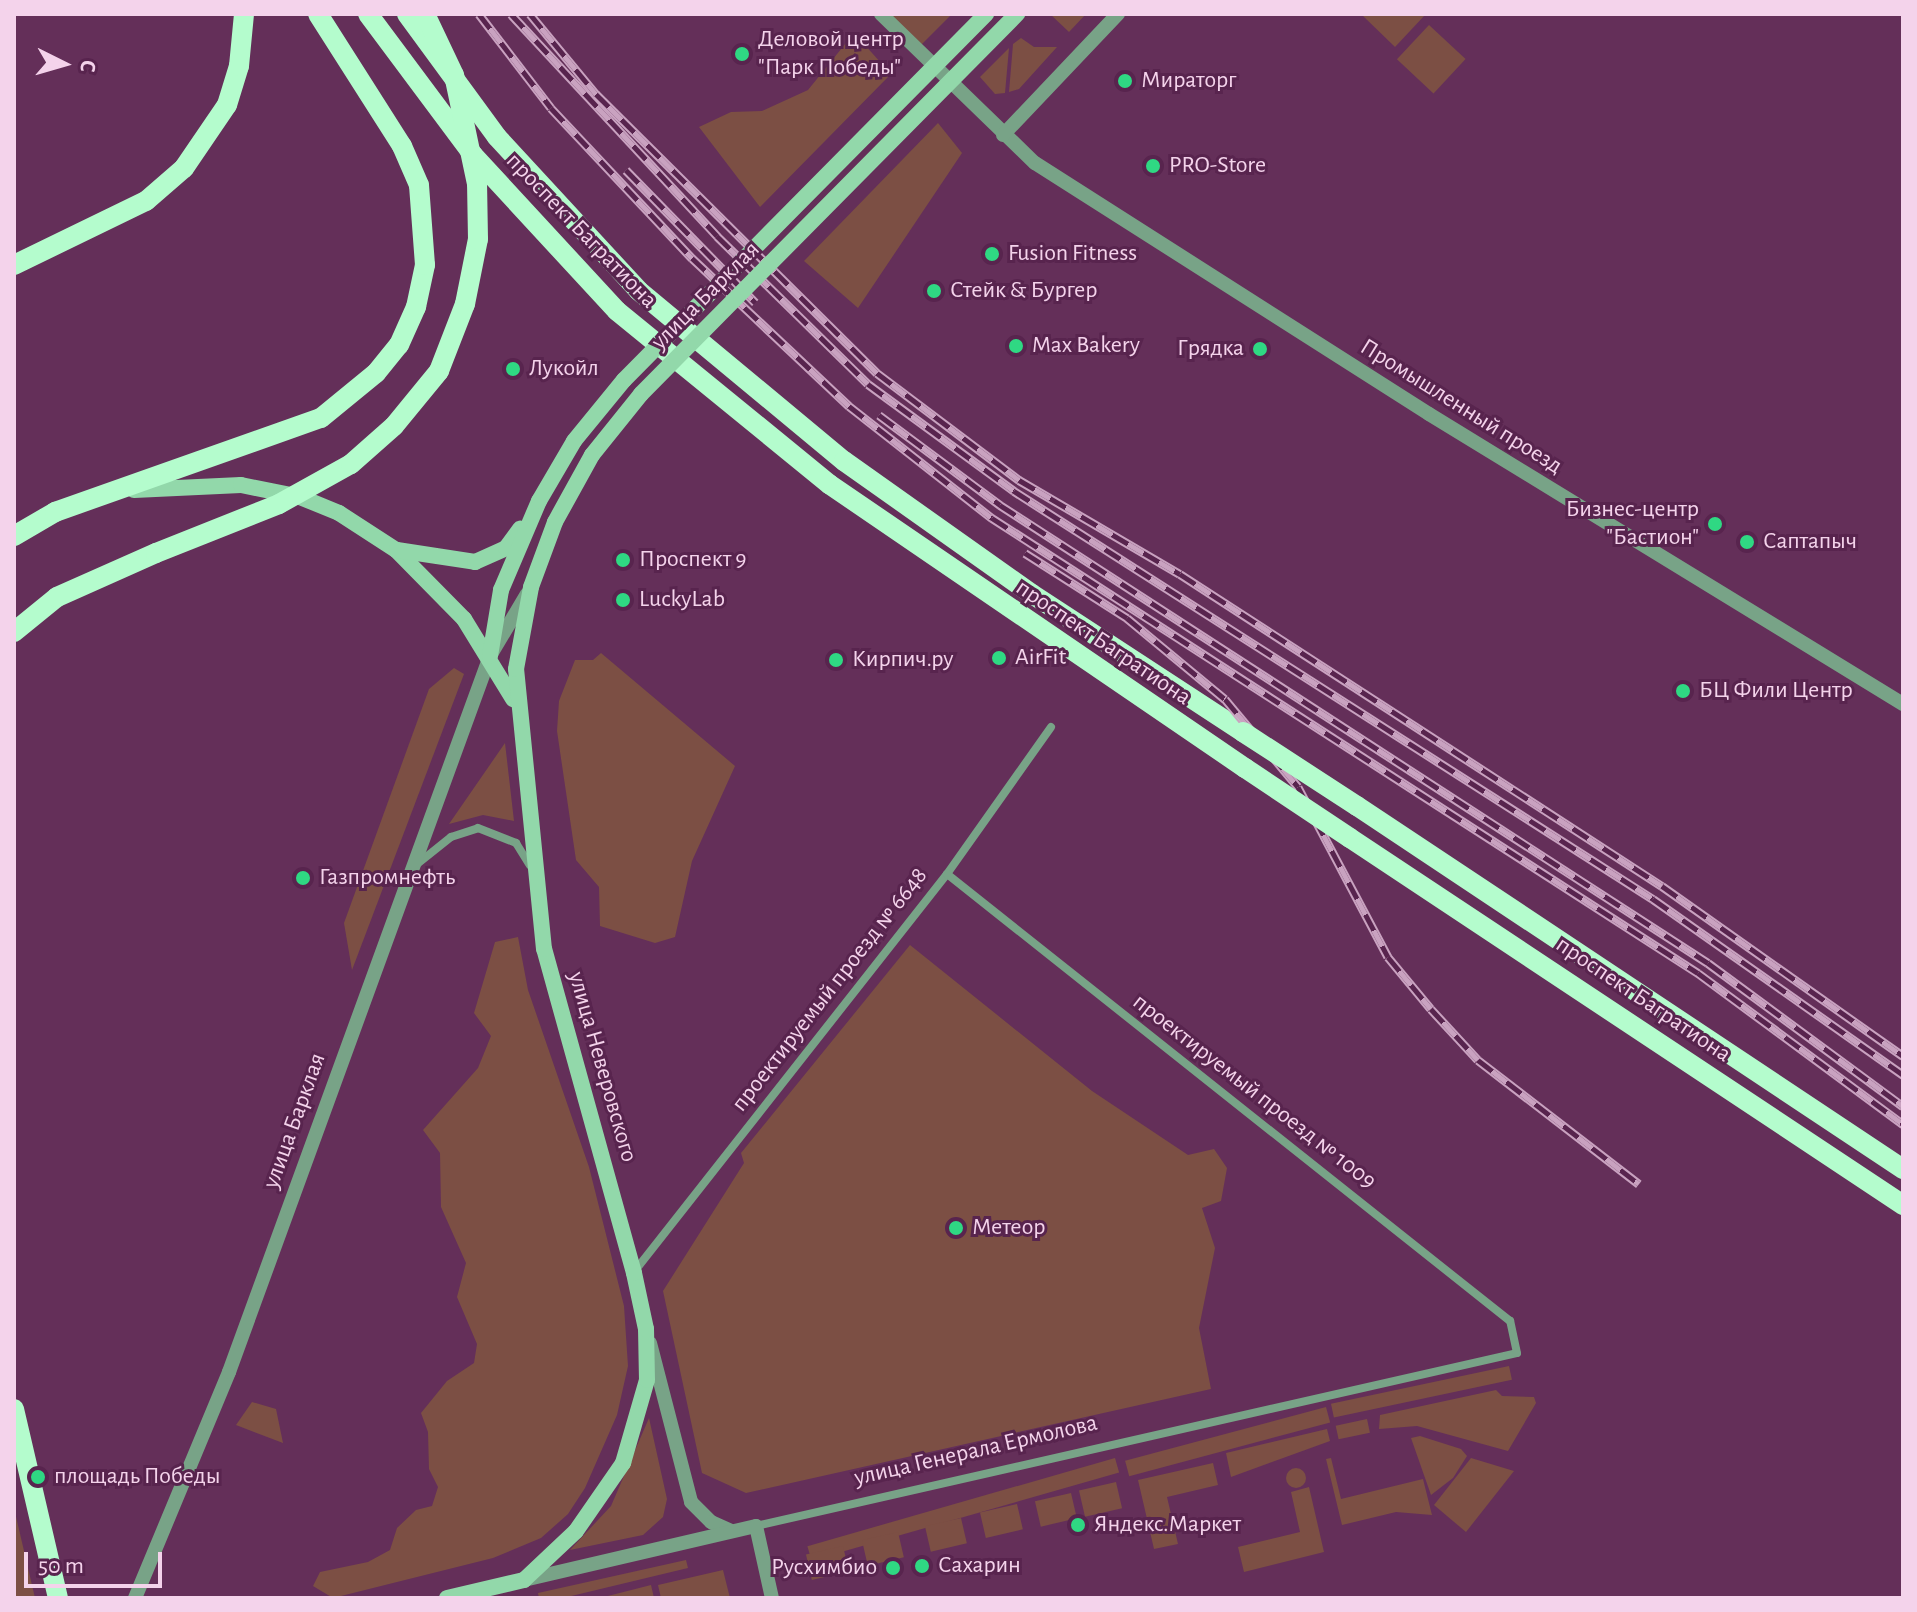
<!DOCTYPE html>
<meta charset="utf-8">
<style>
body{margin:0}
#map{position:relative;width:1917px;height:1612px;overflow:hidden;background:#642f59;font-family:"Alegreya Sans",sans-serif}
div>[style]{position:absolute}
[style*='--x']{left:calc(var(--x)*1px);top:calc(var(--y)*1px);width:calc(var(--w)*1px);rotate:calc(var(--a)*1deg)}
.green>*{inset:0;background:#7c4f44;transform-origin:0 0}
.round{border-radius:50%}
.minor>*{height:8px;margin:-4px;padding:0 4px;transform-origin:4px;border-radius:4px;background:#78a387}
.tertiary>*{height:14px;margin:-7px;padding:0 7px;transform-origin:7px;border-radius:7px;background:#78a387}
.secondary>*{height:16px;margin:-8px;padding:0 8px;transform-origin:8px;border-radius:8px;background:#92d8aa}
.primary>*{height:20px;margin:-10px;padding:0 10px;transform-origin:10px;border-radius:10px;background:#b4fccd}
.rail>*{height:9px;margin-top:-4.5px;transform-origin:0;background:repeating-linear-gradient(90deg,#58244e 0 18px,#c9a2c0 0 36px);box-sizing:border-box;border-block:2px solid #c9a2c0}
.secondary-bridge>*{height:16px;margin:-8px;padding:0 8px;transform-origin:8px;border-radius:8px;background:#92d8aa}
.primary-bridge>*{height:20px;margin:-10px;padding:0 10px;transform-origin:10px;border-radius:10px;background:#b4fccd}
.dots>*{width:22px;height:22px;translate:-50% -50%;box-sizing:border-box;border:4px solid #58244e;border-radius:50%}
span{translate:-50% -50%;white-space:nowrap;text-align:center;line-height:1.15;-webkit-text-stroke:6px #58244e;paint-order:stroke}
.poi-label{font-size:24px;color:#f4d3eb}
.left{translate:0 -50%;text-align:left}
.right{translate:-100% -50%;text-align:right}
.street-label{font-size:24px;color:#f4d3eb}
.frame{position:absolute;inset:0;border:16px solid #f4d3eb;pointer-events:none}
.north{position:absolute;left:24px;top:24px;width:80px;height:80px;-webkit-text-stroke:6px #58244e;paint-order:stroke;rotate:95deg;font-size:22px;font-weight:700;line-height:32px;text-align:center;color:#f4d3eb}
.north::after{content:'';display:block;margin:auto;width:28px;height:36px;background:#f4d3eb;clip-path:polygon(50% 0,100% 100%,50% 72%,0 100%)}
.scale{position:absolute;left:24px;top:1552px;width:138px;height:36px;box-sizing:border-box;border:4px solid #f4d3eb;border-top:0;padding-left:10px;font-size:24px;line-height:28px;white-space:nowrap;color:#f4d3eb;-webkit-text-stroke:6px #58244e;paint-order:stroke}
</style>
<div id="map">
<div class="green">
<i style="clip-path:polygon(889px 14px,952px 14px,921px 45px)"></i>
<i style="clip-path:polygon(1050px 14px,1086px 14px,1069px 32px)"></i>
<i style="clip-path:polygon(1361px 14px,1423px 14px,1425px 15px,1395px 47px)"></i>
<i style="left:1429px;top:25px;width:50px;height:47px;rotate:43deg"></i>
<i style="clip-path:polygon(854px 33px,891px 74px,760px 207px,699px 127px,731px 112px,762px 111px,808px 90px)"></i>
<i style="clip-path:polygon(1021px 38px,1034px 47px,1057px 47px,1019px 89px,1009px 92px,1013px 44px)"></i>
<i style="clip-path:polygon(1009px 48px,1005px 93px,995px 94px,980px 77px)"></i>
<i style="clip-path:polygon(938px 123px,962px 153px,858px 308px,804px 261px)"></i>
<i style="clip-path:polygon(601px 653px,735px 766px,692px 861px,675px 937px,655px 943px,600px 926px,599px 887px,576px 860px,557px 731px,559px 701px,575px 660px,593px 660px)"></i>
<i style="clip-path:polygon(454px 668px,464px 674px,352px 970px,344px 923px,429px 689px)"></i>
<i style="clip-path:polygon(505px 743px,514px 821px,483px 815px,449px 824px)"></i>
<i style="clip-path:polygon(518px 937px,528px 990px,589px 1167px,624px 1306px,628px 1366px,617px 1415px,585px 1488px,568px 1514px,541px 1538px,493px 1558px,333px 1598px,313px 1586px,320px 1572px,368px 1562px,390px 1550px,397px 1528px,416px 1510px,432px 1506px,438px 1487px,429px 1469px,428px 1432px,421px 1413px,447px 1381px,474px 1363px,477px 1344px,457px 1297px,466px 1263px,441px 1207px,440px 1153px,423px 1130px,478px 1068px,491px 1036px,474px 1013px,495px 942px)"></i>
<i style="clip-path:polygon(910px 945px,1092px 1091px,1188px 1155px,1214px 1149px,1227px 1168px,1221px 1201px,1202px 1208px,1215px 1248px,1199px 1328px,1211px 1389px,746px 1493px,702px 1473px,663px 1291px,744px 1163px,741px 1153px)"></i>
<i style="left:1509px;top:1366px;width:14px;height:182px;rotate:78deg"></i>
<i style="clip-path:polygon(1496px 1390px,1502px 1396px,1534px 1397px,1536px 1403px,1508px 1451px,1417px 1426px,1379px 1429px,1380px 1415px)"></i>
<i style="clip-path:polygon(252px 1402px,276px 1409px,283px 1443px,236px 1425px)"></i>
<i style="left:1326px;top:1407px;width:16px;height:208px;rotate:75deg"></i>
<i style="clip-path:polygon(649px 1418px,667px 1499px,663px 1517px,643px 1535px,570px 1550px,611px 1506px)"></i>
<i style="left:1367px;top:1419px;width:14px;height:32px;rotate:78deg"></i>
<i style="clip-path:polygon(1327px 1429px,1330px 1441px,1231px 1477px,1226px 1453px)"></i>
<i style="clip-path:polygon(1420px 1436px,1461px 1449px,1467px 1456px,1453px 1478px,1431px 1495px,1411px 1438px)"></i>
<i style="left:1115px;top:1458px;width:15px;height:320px;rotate:74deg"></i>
<i style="clip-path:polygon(1331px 1458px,1341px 1499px,1423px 1479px,1432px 1515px,1396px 1512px,1342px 1525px,1326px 1459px)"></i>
<i style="clip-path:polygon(1471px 1458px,1514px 1471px,1466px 1532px,1434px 1505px)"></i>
<i style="clip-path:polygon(1213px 1463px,1218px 1485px,1167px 1497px,1178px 1544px,1154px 1549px,1138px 1480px)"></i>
<i class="round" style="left:1286px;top:1468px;width:20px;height:20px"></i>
<i style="left:1116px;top:1482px;width:27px;height:38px;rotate:77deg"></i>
<i style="clip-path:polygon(1309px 1487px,1324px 1552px,1244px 1572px,1238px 1547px,1300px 1532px,1291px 1492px)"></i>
<i style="left:1071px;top:1493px;width:26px;height:37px;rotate:77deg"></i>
<i style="left:1017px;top:1504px;width:26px;height:38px;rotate:77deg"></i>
<i style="clip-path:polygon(14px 1508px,35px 1598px,14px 1598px)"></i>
<i style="left:961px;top:1518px;width:26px;height:37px;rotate:77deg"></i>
<i style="left:898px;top:1532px;width:26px;height:37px;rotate:77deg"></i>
<i style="left:843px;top:1546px;width:26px;height:38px;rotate:77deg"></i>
<i style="clip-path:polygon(686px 1560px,688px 1568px,563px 1598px,539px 1598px,538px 1593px)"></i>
<i style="clip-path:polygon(723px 1570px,730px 1598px,661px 1598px,658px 1585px)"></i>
<i style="clip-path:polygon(651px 1585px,654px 1598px,600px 1598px)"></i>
</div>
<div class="minor">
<i style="--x:416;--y:865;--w:45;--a:-38.7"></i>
<i style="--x:451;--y:837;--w:28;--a:-18"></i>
<i style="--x:478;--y:828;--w:41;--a:21.5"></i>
<i style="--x:516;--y:843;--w:26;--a:58"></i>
<i style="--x:634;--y:1272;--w:506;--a:-51.82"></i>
<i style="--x:947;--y:874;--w:180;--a:-54.7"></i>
<i style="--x:756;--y:1526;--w:780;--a:-12.81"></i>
<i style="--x:1517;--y:1353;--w:33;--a:-102"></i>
<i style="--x:1510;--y:1321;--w:719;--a:-141.55"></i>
</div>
<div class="tertiary">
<i style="--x:881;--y:14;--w:214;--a:44.1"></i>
<i style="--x:1035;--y:163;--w:467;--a:32.5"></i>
<i style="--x:1429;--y:414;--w:556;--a:31.46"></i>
<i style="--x:1003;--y:135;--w:167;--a:-46.5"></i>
<i style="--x:650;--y:1343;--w:164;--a:75.5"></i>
<i style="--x:691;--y:1502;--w:28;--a:45"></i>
<i style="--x:711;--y:1522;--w:22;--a:24"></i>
<i style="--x:524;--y:1580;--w:238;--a:-13.1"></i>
<i style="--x:756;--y:1526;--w:74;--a:77.5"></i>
<i style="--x:135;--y:1598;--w:245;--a:-67.4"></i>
<i style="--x:229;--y:1372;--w:762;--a:-69.97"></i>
<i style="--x:490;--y:656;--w:72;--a:-59.2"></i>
</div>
<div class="secondary">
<i style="--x:134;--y:490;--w:107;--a:-2.7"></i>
<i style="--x:241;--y:485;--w:60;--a:11.5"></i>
<i style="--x:300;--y:497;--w:42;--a:22.3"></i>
<i style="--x:339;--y:513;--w:68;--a:33"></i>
<i style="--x:396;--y:550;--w:97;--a:45.4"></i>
<i style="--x:464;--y:619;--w:94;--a:58.5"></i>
<i style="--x:397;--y:550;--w:79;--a:8.7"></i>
<i style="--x:475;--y:562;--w:34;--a:-24"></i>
<i style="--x:506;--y:548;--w:24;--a:-54"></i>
<i style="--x:490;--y:656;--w:67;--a:-80.5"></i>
<i style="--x:501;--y:590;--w:97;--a:-66.9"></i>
<i style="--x:539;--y:501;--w:69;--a:-59.7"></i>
<i style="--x:574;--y:441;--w:79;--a:-50.7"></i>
<i style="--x:447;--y:1598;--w:79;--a:-13.2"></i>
<i style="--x:524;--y:1580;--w:71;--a:-43.3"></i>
<i style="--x:576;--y:1531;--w:83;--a:-55.3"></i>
<i style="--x:623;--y:1463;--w:86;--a:-73.9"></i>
<i style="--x:647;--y:1380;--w:51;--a:-91.1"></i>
<i style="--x:646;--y:1329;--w:57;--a:-102.1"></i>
<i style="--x:634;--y:1273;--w:336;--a:-105.5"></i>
<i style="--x:544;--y:949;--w:281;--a:-95.7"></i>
<i style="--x:516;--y:669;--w:83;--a:-79.6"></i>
<i style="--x:531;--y:587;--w:69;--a:-69.7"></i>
<i style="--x:555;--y:522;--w:77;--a:-61.1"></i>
<i style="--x:592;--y:455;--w:78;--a:-51.2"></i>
</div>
<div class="primary">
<i style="--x:368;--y:14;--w:176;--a:53.3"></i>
<i style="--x:473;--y:155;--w:212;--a:47.3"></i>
<i style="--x:617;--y:311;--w:274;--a:39.2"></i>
<i style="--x:829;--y:484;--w:504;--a:34.32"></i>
<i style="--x:407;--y:14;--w:152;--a:53.8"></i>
<i style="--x:497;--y:137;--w:209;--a:47.3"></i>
<i style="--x:639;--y:291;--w:266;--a:39.7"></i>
<i style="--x:844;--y:461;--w:230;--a:35.3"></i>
<i style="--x:1032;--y:594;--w:252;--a:33.2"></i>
<i style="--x:14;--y:265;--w:147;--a:-25.9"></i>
<i style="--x:146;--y:201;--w:50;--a:-41"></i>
<i style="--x:184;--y:168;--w:76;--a:-55.7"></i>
<i style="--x:227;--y:105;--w:41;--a:-72.9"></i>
<i style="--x:239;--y:66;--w:52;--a:-84.5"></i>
<i style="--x:14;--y:536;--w:48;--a:-30.3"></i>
<i style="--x:55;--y:512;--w:282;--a:-19.5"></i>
<i style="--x:321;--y:418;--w:71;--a:-39.3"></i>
<i style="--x:376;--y:373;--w:36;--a:-51"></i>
<i style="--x:399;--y:345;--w:42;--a:-65.9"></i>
<i style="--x:416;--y:307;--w:43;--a:-77.9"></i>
<i style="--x:425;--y:265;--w:80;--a:-94.3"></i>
<i style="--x:419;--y:185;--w:43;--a:-113.6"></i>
<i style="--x:402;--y:146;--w:156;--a:-122.5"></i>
<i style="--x:14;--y:632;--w:55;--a:-39.1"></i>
<i style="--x:57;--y:597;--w:108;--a:-24"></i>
<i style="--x:1357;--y:806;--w:656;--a:33.62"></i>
<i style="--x:1350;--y:838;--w:664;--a:33.57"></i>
<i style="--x:14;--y:1409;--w:194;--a:76.9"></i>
</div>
<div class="rail">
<i style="--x:479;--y:14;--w:118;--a:52.5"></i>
<i style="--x:551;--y:108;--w:206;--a:46.8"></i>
<i style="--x:692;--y:258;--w:216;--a:43.3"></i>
<i style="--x:849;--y:406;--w:182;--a:38.1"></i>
<i style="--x:992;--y:518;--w:840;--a:32.8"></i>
<i style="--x:1698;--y:973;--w:255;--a:36.4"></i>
<i style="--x:511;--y:14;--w:303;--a:47.1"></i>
<i style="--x:717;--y:236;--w:211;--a:44.4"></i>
<i style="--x:868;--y:384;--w:181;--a:36.2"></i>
<i style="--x:1014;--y:491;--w:758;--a:32.56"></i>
<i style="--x:1653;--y:899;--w:306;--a:35.1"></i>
<i style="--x:530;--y:14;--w:104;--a:50.5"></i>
<i style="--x:596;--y:94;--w:396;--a:44.8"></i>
<i style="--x:877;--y:373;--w:178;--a:37"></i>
<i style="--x:1019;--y:480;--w:186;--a:30.3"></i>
<i style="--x:1180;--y:574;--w:574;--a:32.92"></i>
<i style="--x:1662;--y:886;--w:295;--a:35.2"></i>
<i style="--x:626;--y:170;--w:185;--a:45.7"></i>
<i style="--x:879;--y:415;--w:151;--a:36.6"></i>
<i style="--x:1000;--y:505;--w:843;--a:32.9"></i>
<i style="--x:1708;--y:963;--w:242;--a:36.3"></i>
<i style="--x:1025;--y:553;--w:121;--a:32.5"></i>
<i style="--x:1127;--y:618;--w:127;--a:39.6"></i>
<i style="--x:1225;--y:699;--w:114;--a:50.3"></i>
<i style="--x:1298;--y:787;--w:192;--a:62.1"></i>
<i style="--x:1388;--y:957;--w:67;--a:50.4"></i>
<i style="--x:1431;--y:1009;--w:69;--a:47.3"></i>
<i style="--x:1478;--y:1060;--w:203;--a:37.6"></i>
</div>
<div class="secondary-bridge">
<i style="--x:624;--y:380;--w:515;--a:-45.31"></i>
<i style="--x:641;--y:394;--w:535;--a:-45.3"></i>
</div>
<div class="primary-bridge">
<i style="--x:156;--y:553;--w:132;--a:-21.7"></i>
<i style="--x:279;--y:504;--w:82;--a:-29.1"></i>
<i style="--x:351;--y:464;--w:57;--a:-41.5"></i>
<i style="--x:394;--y:426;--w:71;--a:-50.7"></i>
<i style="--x:439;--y:371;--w:72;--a:-68.8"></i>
<i style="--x:465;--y:304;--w:66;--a:-78.7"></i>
<i style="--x:478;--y:239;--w:55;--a:-91"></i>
<i style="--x:477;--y:184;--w:111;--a:-101.9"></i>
<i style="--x:454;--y:75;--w:68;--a:-115.4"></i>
<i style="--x:1243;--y:732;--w:136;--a:33"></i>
<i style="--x:1245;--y:768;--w:126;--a:33.7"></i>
</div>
<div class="dots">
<i style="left:742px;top:54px;background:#2fd883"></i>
<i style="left:1125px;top:81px;background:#2fd883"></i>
<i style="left:1153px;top:166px;background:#2fd883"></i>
<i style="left:992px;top:254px;background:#2fd883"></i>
<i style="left:934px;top:291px;background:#2fd883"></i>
<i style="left:1016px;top:346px;background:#2fd883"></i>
<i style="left:1260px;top:349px;background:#2fd883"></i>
<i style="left:513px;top:369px;background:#2fd883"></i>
<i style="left:1715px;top:524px;background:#2fd883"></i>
<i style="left:1747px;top:542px;background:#2fd883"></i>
<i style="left:623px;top:560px;background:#2fd883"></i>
<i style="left:623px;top:600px;background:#2fd883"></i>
<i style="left:999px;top:658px;background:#2fd883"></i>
<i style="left:836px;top:660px;background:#2fd883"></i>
<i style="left:1683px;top:691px;background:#2fd883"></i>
<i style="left:303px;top:878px;background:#2fd883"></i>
<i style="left:956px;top:1228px;background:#2fd883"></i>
<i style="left:38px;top:1477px;background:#2fd883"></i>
<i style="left:1078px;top:1525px;background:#2fd883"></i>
<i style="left:922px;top:1566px;background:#2fd883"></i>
<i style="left:893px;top:1568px;background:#2fd883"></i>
</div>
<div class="poi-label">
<span class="left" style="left:758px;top:54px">Деловой центр<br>"Парк Победы"</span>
<span class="left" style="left:1141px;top:81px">Мираторг</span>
<span class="left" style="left:1169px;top:166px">PRO-Store</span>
<span class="left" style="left:1008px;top:254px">Fusion Fitness</span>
<span class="left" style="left:950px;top:291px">Стейк &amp; Бургер</span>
<span class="left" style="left:1032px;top:346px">Max Bakery</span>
<span class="right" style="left:1244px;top:349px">Грядка</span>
<span class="left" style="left:529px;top:369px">Лукойл</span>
<span class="right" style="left:1699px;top:524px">Бизнес-центр<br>"Бастион"</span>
<span class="left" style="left:1763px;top:542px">Саптапыч</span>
<span class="left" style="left:639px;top:560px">Проспект 9</span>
<span class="left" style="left:639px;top:600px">LuckyLab</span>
<span class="left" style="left:1015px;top:658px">AirFit</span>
<span class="left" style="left:852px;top:660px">Кирпич.ру</span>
<span class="left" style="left:1699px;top:691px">БЦ Фили Центр</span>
<span class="left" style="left:319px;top:878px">Газпромнефть</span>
<span class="left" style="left:972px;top:1228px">Метеор</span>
<span class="left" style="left:54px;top:1477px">площадь Победы</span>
<span class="left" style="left:1094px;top:1525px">Яндекс.Маркет</span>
<span class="left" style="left:938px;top:1566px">Сахарин</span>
<span class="right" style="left:877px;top:1568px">Русхимбио</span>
</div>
<div class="street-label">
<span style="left:581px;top:231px;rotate:46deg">проспект Багратиона</span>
<span style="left:706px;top:296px;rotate:-45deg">улица Барклая</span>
<span style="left:1461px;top:407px;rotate:32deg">Промышленный проезд</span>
<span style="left:1103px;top:643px;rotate:34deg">проспект Багратиона</span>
<span style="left:830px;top:990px;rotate:-52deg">проектируемый проезд № 6648</span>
<span style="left:1643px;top:1000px;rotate:34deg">проспект Багратиона</span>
<span style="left:602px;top:1067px;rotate:74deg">улица Неверовского</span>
<span style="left:1254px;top:1092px;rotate:38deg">проектируемый проезд № 1009</span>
<span style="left:295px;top:1121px;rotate:-70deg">улица Барклая</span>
<span style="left:976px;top:1451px;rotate:-13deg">улица Генерала Ермолова</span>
</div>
<div class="frame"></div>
<div class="north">С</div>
<div class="scale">50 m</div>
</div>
